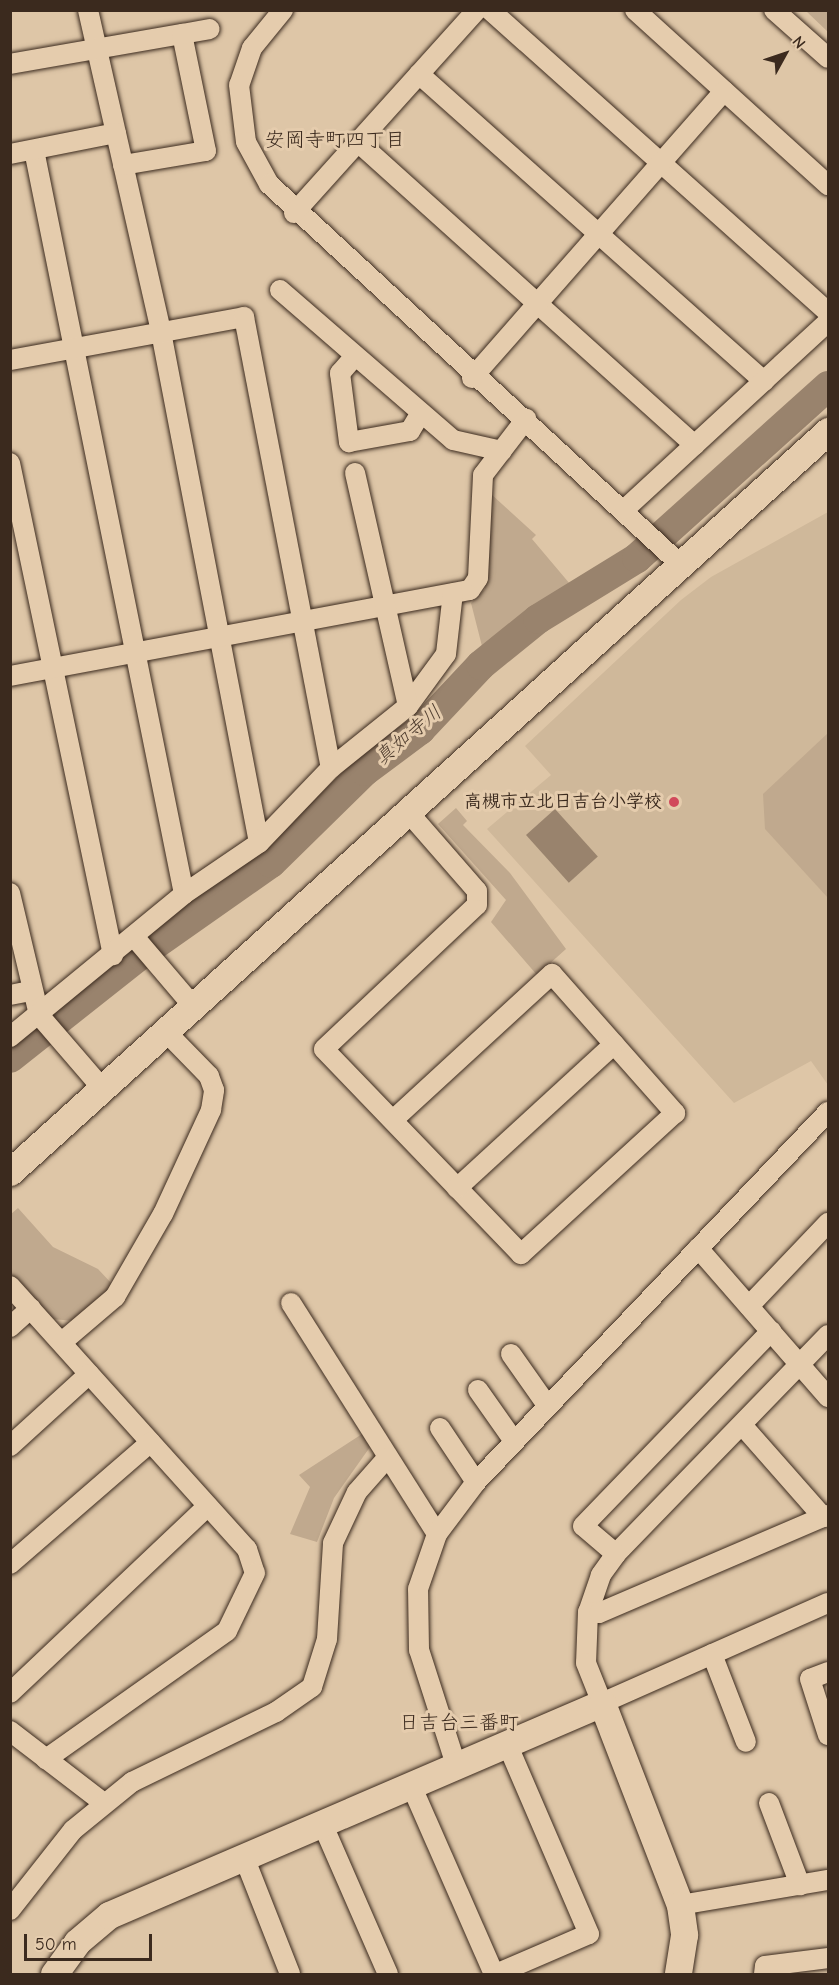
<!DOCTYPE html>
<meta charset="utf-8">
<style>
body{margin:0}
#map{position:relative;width:839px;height:1985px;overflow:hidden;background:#dec6a7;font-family:"Comic Neue","Klee One",sans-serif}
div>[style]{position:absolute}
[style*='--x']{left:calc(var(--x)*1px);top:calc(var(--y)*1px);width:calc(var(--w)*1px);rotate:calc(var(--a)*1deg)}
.built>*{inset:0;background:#cfb89a}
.green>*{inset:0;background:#c0a98e}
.water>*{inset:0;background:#99836d;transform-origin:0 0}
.river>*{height:30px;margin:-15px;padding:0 15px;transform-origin:15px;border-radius:15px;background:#99836d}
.roads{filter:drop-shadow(0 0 2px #3b2a1e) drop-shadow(0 0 2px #3b2a1e)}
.street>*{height:20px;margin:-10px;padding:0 10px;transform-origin:10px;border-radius:10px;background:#e5ccad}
.secondary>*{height:27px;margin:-13.5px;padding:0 13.5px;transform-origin:13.5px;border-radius:13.5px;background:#e5ccad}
.dots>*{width:16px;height:16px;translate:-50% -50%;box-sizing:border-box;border:3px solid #e5ccad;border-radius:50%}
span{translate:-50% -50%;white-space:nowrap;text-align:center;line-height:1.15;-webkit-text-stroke:6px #e5ccad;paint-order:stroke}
.poi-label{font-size:18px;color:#3b2a1e;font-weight:700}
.right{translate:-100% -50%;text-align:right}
.neighbourhood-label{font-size:20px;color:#3b2a1e}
.water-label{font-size:20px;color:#4e3c2e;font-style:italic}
.frame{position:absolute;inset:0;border:12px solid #3b2a1e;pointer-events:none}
.north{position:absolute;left:755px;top:24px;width:60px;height:60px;-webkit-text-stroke:4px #e5ccad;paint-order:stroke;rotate:50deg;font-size:16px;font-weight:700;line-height:24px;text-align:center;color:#3b2a1e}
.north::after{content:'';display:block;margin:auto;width:21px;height:27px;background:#3b2a1e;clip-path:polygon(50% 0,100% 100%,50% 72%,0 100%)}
.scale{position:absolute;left:24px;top:1934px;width:128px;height:27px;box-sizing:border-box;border:3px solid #3b2a1e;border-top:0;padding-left:8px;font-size:18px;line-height:21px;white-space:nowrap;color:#3b2a1e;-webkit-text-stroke:4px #e5ccad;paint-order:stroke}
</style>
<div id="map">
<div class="built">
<i style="clip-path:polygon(828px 512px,828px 1085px,811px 1061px,734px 1103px,487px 829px,551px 775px,525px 746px,681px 600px,711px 577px)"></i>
</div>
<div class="green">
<i style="clip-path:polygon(806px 11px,828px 11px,828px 32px)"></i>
<i style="clip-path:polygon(491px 494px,536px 535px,532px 539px,570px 584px,484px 654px,471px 603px,485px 589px)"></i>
<i style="clip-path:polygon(828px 733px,828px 898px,765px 829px,763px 794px)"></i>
<i style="clip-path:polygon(456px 808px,467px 821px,463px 825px,510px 873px,566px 949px,537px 975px,491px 922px,506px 900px,438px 824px)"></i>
<i style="clip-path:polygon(18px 1208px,53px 1247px,98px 1269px,113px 1285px,74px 1321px,52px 1319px,11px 1274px,11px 1214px)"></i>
<i style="clip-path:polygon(362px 1434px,370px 1447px,334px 1498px,317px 1542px,290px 1534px,310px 1487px,299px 1475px)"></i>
</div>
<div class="water">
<i style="left:555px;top:809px;width:64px;height:39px;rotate:48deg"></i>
</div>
<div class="river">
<i style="--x:10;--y:1058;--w:166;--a:-38.4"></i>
<i style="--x:140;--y:955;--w:160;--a:-35.1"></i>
<i style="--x:271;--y:863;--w:132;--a:-44.4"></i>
<i style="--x:365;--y:771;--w:69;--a:-36.7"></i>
<i style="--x:420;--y:730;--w:89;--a:-46.8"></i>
<i style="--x:481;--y:665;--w:73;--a:-38.9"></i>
<i style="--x:538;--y:619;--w:116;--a:-31.6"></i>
<i style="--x:637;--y:558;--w:257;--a:-42"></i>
</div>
<div class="roads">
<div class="street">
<i style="--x:88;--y:10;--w:330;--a:77.2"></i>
<i style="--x:161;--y:332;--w:520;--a:79.14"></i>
<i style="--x:283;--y:10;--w:49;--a:129.2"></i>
<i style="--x:252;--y:48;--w:39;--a:109"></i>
<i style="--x:239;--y:85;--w:57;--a:83"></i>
<i style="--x:246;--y:142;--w:48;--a:61.3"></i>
<i style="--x:269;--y:184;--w:561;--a:42.76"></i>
<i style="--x:490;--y:10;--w:453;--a:41.8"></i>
<i style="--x:635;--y:10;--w:261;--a:42.2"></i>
<i style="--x:774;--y:10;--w:72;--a:41.6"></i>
<i style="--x:10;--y:64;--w:175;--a:-9.9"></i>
<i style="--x:419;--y:74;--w:462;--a:41.7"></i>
<i style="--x:358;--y:142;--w:453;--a:42"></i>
<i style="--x:34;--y:150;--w:759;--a:78.6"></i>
<i style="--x:10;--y:154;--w:108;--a:-11.2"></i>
<i style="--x:123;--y:165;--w:84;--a:-9.6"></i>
<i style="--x:206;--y:151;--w:119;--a:-101.6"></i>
<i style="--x:182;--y:34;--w:28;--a:-10"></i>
<i style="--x:294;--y:213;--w:273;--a:-48"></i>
<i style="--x:280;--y:290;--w:229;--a:40.9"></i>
<i style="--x:453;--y:440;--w:50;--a:12.7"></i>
<i style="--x:355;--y:356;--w:23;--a:131"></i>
<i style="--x:340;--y:373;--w:70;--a:82.6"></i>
<i style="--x:349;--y:442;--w:62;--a:-10.2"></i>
<i style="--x:410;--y:431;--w:21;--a:-59"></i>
<i style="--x:10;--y:360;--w:238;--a:-10.4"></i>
<i style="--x:244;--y:317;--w:459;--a:79.1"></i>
<i style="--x:472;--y:378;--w:382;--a:-48.7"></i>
<i style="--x:10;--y:463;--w:503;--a:78.18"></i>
<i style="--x:625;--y:509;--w:276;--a:-42.7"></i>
<i style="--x:10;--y:676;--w:468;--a:-10.6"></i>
<i style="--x:470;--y:590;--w:14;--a:-56"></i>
<i style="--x:478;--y:578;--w:103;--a:-87.2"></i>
<i style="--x:483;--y:475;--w:71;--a:-52.5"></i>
<i style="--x:408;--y:706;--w:64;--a:-53.8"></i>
<i style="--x:446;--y:654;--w:61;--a:-83.5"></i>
<i style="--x:10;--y:893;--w:125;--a:76.6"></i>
<i style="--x:39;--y:1015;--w:96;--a:49.2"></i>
<i style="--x:136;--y:939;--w:88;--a:49.6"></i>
<i style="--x:10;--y:995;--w:20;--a:-11"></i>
<i style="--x:10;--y:1037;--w:225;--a:-39.4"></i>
<i style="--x:184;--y:894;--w:91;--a:-34.2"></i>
<i style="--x:259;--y:843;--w:104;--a:-46.2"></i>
<i style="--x:331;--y:768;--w:99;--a:-38.8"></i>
<i style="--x:408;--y:706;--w:239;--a:-102.8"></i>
<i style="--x:393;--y:1120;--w:216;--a:-42.6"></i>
<i style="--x:552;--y:974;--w:186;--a:48.5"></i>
<i style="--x:675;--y:1113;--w:209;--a:137.5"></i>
<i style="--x:521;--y:1254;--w:284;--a:-133.9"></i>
<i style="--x:324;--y:1049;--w:210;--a:-43.3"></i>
<i style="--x:477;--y:905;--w:14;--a:-90"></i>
<i style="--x:477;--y:891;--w:103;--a:-131.1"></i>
<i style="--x:457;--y:1188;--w:213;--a:-42.5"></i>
<i style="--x:698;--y:1248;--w:198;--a:48.9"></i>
<i style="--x:10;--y:1286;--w:354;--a:48"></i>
<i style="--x:247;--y:1549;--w:25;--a:72"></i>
<i style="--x:255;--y:1573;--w:64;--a:115.8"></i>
<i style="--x:227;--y:1631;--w:222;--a:144.7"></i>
<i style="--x:291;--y:1303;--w:273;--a:57.7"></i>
<i style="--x:749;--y:1306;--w:115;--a:-46.4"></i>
<i style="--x:10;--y:1327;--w:28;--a:-42"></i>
<i style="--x:828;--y:1335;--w:305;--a:134.1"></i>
<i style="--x:616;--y:1554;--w:26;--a:126"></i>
<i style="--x:601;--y:1575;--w:39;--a:109"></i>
<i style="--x:588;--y:1612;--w:51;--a:92.2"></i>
<i style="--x:586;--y:1663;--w:43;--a:68.2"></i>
<i style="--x:602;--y:1703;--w:247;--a:-23.9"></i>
<i style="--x:62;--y:1342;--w:70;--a:-40.3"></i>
<i style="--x:115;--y:1297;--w:96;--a:-60"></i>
<i style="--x:163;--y:1214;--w:115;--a:-65.2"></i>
<i style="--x:211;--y:1110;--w:20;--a:-81"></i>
<i style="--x:214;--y:1090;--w:15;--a:-110"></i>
<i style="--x:209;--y:1076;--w:60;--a:-134.3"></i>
<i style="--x:511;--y:1354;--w:62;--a:54.8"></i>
<i style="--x:478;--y:1390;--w:62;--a:54.8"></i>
<i style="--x:742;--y:1425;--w:123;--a:48.6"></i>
<i style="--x:440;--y:1428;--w:65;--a:56.3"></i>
<i style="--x:10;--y:1446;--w:107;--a:-42.3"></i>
<i style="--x:616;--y:1554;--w:43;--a:-139.7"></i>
<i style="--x:583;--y:1526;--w:271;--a:-46"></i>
<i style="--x:10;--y:1564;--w:186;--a:-40.9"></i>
<i style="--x:588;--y:1612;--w:11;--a:5"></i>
<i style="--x:599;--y:1613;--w:249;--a:-23.2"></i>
<i style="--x:712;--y:1654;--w:94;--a:68.9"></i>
<i style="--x:828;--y:1672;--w:19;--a:159"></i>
<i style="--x:810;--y:1679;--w:59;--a:72.2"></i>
<i style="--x:10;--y:1693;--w:272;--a:-43.4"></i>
<i style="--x:10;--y:1731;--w:118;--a:37.5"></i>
<i style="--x:456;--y:1765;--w:121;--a:-107.8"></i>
<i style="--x:419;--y:1650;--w:61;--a:-90.9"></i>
<i style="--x:418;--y:1589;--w:58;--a:-70.9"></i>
<i style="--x:437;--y:1534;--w:65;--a:-53.1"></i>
<i style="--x:476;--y:1482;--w:511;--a:-46.43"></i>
<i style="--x:411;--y:1785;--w:206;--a:66.3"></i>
<i style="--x:769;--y:1803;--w:88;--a:69.3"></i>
<i style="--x:322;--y:1823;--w:165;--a:66.4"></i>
<i style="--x:244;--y:1857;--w:126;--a:68.5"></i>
<i style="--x:680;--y:1905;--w:150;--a:-9.6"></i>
<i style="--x:10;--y:1910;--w:102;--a:-51.8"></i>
<i style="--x:73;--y:1830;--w:76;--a:-39.1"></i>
<i style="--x:132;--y:1782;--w:160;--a:-25.9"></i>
<i style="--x:276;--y:1712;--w:44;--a:-34.8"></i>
<i style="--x:312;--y:1687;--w:50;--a:-72.6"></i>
<i style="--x:327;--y:1639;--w:96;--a:-86.4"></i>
<i style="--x:333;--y:1543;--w:56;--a:-64.8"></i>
<i style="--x:357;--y:1492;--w:45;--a:-48.6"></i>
<i style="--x:496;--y:1974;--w:101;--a:-23.3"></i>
<i style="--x:589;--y:1934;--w:207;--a:-113.3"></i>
<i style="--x:764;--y:1974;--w:8;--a:-83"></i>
<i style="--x:765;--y:1966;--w:64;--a:-7.2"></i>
</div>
<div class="secondary">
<i style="--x:10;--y:1172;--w:1104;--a:-42.17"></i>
<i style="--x:54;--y:1974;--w:39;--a:-54"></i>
<i style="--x:77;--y:1942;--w:42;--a:-40.2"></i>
<i style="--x:109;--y:1915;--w:537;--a:-23.27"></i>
<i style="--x:602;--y:1703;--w:217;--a:68.9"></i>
<i style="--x:680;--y:1905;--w:30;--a:82"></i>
<i style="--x:684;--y:1935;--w:39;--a:99"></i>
</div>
</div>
<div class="dots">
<i style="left:674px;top:802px;background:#d1495b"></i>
</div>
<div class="poi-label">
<span class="right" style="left:662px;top:802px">高槻市立北日吉台小学校</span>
</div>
<div class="neighbourhood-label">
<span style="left:335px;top:139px">安岡寺町四丁目</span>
<span style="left:459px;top:1722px">日吉台三番町</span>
</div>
<div class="water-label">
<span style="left:408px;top:735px;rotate:-40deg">真如寺川</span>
</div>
<div class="frame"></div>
<div class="north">N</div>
<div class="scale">50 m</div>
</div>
